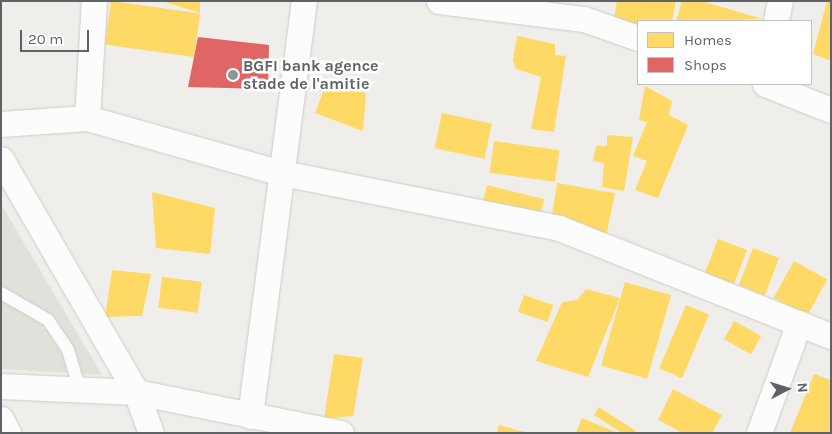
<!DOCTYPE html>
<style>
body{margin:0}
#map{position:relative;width:832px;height:434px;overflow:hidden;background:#efeeea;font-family:Karla,sans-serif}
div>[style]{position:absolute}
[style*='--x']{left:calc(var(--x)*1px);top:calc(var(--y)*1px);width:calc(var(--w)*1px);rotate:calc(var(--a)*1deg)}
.education>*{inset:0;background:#e2e0da}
.homes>*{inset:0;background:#ffd966;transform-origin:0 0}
.shops>*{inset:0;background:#e06666}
.roads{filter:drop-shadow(0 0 1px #cbcccc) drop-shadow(0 0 1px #cbcccc)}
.service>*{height:12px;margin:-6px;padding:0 6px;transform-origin:6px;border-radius:6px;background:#fdfcfc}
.minor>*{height:25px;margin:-12.5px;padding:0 12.5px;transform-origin:12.5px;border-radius:12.5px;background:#fdfcfc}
.dots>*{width:14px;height:14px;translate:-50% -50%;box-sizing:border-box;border:2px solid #fff;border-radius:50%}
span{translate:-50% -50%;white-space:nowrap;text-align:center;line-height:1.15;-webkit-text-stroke:5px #fff;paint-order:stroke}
.poi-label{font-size:16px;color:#5f6368;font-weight:700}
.left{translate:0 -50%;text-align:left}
.frame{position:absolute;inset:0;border:2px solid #5f6368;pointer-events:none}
.legend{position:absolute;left:637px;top:20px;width:175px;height:65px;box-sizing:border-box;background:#fff;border:1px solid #bfc1c3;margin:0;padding:6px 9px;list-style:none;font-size:15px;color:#5f6368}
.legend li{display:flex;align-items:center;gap:10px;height:25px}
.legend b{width:25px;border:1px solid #bfc1c3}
.north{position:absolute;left:762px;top:364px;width:50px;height:50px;-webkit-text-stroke:4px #fff;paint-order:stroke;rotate:85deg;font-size:14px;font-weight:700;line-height:20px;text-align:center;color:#5f6368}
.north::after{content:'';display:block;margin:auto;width:18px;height:22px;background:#5f6368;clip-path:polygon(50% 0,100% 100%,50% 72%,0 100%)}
.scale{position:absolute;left:20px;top:30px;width:69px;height:22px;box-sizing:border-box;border:2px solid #5f6368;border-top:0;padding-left:6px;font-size:15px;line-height:18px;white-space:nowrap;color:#5f6368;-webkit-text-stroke:4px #fff;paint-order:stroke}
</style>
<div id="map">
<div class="education">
<i style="clip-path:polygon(1px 204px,102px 375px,1px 369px)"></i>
</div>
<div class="homes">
<i style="left:111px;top:1px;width:90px;height:44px;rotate:8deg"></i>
<i style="clip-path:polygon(200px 1px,200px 13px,165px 2px,165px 1px)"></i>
<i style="clip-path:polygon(617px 1px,676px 1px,672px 21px,638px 24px,614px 19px)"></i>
<i style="clip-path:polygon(682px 1px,701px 1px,763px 19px,676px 21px)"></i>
<i style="clip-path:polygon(827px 1px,831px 1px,831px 61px,813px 54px)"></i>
<i style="clip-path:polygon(517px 36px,555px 44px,555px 55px,566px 56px,554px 132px,531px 129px,541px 77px,516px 69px,513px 60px)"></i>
<i style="clip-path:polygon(326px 84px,366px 93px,363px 131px,315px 113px)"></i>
<i style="clip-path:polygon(645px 86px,672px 101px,669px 115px,688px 125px,658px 198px,635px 190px,647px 161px,633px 156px,647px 122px,639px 120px)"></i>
<i style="left:442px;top:113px;width:51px;height:36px;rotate:12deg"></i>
<i style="clip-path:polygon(607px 135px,633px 137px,624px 191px,602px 187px,604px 163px,593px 161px,596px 146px,607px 146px)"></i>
<i style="left:494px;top:141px;width:66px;height:32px;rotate:8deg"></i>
<i style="clip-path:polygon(557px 183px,615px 193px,605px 241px,551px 221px)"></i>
<i style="left:487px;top:185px;width:59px;height:17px;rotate:14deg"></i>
<i style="clip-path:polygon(152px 192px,215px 208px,210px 254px,156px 248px)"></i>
<i style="left:718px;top:239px;width:31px;height:42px;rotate:21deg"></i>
<i style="left:753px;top:248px;width:28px;height:40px;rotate:21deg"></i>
<i style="left:794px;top:261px;width:38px;height:42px;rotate:29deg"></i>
<i style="clip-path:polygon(112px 270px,151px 274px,142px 316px,105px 317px)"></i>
<i style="left:162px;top:277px;width:40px;height:31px;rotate:7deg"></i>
<i style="left:625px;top:282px;width:48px;height:87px;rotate:16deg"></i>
<i style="clip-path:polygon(586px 289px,620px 298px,588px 377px,536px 361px,562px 302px,577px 300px)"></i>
<i style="left:524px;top:295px;width:31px;height:18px;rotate:19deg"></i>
<i style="left:686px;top:305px;width:25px;height:69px;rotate:23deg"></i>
<i style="left:734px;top:321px;width:31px;height:21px;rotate:29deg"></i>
<i style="clip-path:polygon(334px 354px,363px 358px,353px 416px,324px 419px)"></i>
<i style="clip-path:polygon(814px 374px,831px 380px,831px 433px,790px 433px)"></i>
<i style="clip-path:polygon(673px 389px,722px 415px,712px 433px,683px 433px,658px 420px)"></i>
<i style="clip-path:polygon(599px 407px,636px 431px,635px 433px,622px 433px,594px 415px)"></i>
<i style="clip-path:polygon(582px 418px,618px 433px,576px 433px)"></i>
<i style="clip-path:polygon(499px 425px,525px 432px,525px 433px,497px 433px)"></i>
</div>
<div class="shops">
<i style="clip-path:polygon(198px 37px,269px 45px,268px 89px,188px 87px)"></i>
</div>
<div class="roads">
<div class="service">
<i style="--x:1;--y:293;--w:54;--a:29.9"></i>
<i style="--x:48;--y:320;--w:36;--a:56"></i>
<i style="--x:68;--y:350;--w:42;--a:73.3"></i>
</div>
<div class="minor">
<i style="--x:439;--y:1;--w:146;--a:7.1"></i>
<i style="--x:584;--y:19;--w:57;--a:19.4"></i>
<i style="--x:776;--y:21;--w:20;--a:-79"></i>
<i style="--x:765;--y:84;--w:71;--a:21.5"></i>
<i style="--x:87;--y:118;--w:117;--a:-86.6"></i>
<i style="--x:1;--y:124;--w:86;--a:-4"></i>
<i style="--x:87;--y:118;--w:203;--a:15.8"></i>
<i style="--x:282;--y:173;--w:282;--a:11.2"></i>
<i style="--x:559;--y:228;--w:293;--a:21.7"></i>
<i style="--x:1;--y:159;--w:269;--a:59.9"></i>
<i style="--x:136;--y:392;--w:44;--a:69.9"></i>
<i style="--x:1;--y:386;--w:135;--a:2.5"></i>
<i style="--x:136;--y:392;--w:209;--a:11.3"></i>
<i style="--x:250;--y:416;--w:418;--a:-82.6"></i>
<i style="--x:1;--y:419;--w:16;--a:63"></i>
<i style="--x:759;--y:433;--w:117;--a:-70"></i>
</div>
</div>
<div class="dots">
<i style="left:233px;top:75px;background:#919496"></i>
</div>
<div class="poi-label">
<span class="left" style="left:243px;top:75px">BGFI bank agence<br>stade de l'amitie</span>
</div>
<div class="frame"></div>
<ul class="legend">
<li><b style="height:14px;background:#ffd966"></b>Homes</li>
<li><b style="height:14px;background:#e06666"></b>Shops</li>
</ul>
<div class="north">N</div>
<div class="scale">20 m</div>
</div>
